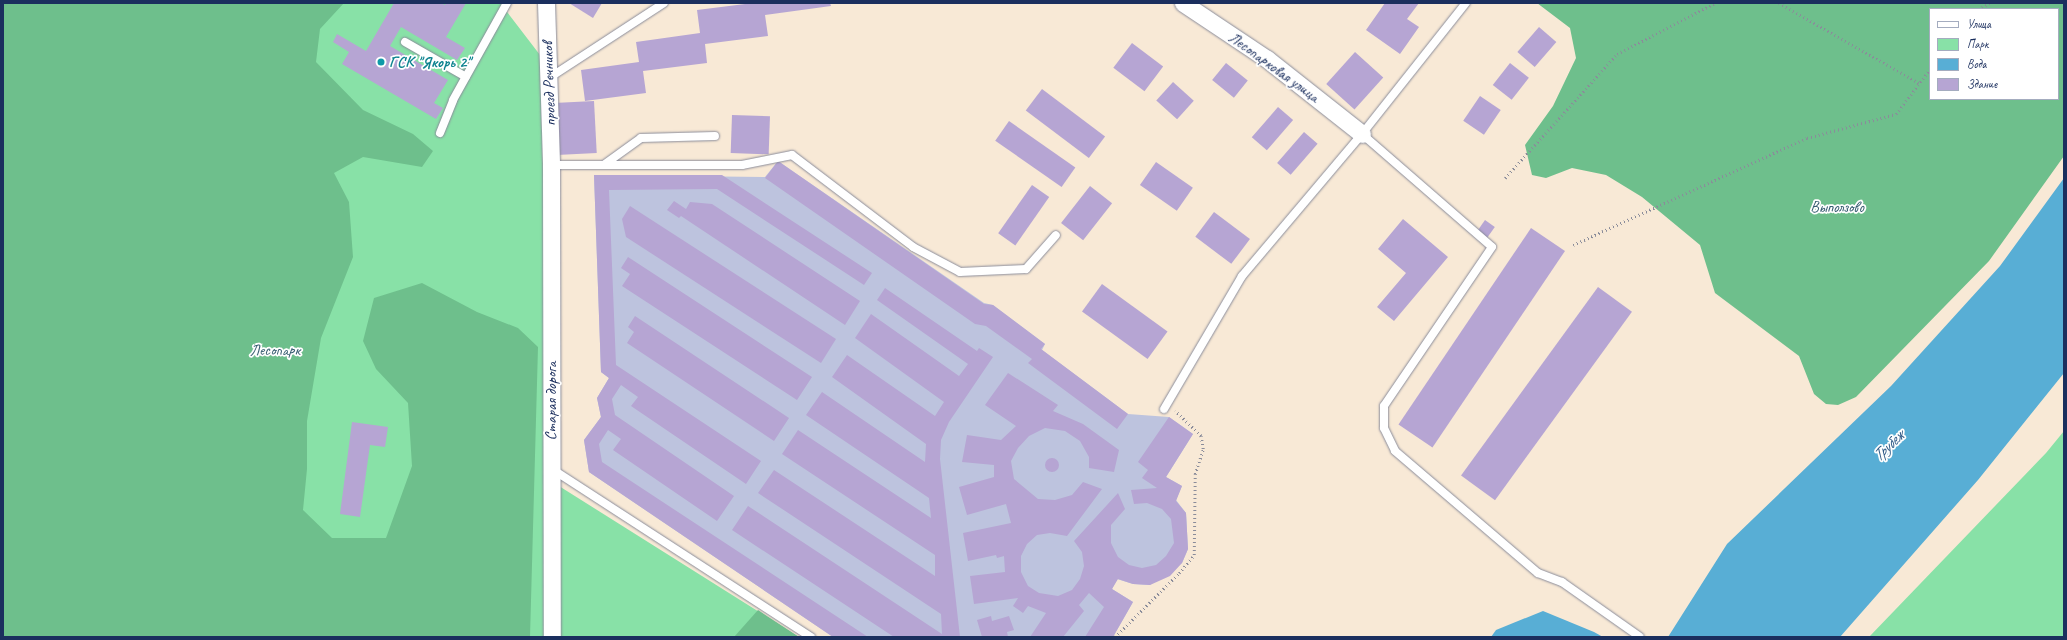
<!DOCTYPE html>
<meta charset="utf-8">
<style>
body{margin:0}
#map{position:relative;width:2067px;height:640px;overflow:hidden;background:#f8e9d6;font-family:Caveat,sans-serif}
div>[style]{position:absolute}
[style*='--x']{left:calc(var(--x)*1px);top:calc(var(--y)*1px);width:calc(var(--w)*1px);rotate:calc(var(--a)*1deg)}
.industrial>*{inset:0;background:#bdc3de}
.green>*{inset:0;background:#88e1a7}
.forest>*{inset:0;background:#6ebf8c}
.water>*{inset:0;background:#58aed5}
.building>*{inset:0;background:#b6a5d3;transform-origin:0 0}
.round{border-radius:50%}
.path>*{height:2.5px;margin-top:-1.25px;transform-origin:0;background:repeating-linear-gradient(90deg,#8a8c9a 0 1px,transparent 0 4px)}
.roads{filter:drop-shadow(0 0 1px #8a8c9a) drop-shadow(0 0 1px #8a8c9a)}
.service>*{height:8px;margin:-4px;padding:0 4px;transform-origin:4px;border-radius:4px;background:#fff}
.minor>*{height:17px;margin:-8.5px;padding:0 8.5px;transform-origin:8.5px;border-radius:8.5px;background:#fff}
.dots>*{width:11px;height:11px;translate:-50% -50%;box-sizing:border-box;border:2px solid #fff;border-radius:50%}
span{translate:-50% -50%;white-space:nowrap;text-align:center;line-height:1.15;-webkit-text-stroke:3.5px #fff;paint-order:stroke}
.culture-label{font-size:16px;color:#0d838f;font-weight:700}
.left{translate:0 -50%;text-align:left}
.street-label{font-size:16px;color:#1b2f5e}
.park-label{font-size:16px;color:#365c70}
.water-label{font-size:17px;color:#305b88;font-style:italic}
.frame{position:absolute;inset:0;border:4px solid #1b2f5e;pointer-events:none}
.legend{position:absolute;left:1929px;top:8px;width:130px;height:92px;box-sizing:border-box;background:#fff;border:1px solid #a4acbf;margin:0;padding:5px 7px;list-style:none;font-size:12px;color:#1b2f5e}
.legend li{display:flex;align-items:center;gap:8px;height:20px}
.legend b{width:20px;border:1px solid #a4acbf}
</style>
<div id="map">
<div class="industrial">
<i style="clip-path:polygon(778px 161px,984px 303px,993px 305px,1045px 344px,1042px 350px,1128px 414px,1169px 417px,1193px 434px,1166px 477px,1182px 486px,1176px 500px,1186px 513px,1188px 549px,1182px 563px,1150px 585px,1133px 584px,1117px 579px,1112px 589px,1133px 602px,1113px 637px,833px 637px,589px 472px,584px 440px,601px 417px,597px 398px,609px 378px,601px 372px,594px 175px,765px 177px)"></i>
</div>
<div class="green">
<i style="clip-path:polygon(3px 3px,501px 4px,540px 55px,551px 481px,799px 637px,3px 637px)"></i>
<i style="clip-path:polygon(2064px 431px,2064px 637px,1869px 637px,2046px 453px)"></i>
</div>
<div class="forest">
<i style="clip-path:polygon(3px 3px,344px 3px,320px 29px,316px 62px,363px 110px,413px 134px,433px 151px,422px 167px,363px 157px,334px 173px,349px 202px,353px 257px,321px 338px,307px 421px,307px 469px,303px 510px,332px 538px,386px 538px,412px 466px,408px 403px,376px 369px,363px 341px,374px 298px,422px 283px,477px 312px,518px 328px,538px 347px,530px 637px,3px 637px)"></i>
<i style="clip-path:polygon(evenodd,1537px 3px,2064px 3px,2064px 156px,1989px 261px,1856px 397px,1838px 405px,1826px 404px,1814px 394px,1799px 356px,1715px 293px,1700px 245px,1642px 197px,1606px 175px,1572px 168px,1546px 178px,1532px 175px,1525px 145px,1553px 106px,1576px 58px,1570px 28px,1537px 3px,1930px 9px,2058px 9px,2058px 99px,1930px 99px,1930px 9px)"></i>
<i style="clip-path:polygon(758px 610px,799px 637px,734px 637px)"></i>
</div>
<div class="water">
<i style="clip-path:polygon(2064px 178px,2064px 373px,1978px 480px,1840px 637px,1668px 637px,1727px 544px,1891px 386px,2000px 266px)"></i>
<i style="clip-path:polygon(1543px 611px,1594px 632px,1603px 637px,1491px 637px,1496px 630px)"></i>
</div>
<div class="building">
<i style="clip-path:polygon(394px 3px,441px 3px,445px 5px,446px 3px,466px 3px,446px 37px,465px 48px,457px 60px,401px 27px,390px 46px,448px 80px,434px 103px,443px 108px,436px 119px,342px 64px,349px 52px,333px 42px,337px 34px,366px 51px)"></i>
<i style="clip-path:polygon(569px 3px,602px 3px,593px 18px)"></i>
<i style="clip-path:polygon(753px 3px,830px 3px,831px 6px,765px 15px,768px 36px,705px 44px,707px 63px,643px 71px,646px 93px,585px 101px,581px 70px,639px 62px,636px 42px,700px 33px,697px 10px)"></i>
<i style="clip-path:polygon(1385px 3px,1419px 3px,1407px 19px,1419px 27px,1400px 54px,1366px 30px)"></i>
<i style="left:1539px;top:27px;width:23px;height:33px;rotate:41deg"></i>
<i style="left:1132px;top:43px;width:39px;height:31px;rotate:37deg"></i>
<i style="left:1355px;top:52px;width:38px;height:43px;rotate:42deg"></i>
<i style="left:1226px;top:63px;width:28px;height:22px;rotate:39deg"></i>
<i style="left:1510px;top:63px;width:24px;height:28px;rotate:38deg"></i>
<i style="left:1173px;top:82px;width:28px;height:25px;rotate:42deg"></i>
<i style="left:1042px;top:89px;width:79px;height:27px;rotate:37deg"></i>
<i style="left:1480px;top:96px;width:25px;height:30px;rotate:34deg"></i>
<i style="left:594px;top:101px;width:52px;height:40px;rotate:87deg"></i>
<i style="left:1278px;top:107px;width:20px;height:40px;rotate:41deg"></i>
<i style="left:732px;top:115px;width:38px;height:38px;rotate:2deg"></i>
<i style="left:1009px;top:121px;width:81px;height:24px;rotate:35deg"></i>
<i style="left:1304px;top:132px;width:18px;height:41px;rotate:41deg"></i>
<i style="clip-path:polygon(778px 161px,984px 304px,993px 305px,1045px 344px,1041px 349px,1128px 414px,1117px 429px,1028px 363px,1032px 359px,986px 326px,975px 324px,765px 178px)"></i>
<i style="left:1156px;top:162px;width:45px;height:28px;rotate:35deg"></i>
<i style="clip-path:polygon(594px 175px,722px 175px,872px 273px,864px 285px,717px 189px,609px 190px,616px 365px,761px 461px,746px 484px,631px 406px,638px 397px,621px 385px,612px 399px,615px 415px,734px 496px,717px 521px,613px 450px,621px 439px,608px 430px,599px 444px,602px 462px,868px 637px,833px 637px,589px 472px,584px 440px,601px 417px,597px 398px,609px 378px,601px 372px)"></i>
<i style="left:1032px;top:185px;width:21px;height:59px;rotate:35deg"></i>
<i style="left:1090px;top:186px;width:28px;height:47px;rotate:38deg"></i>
<i style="clip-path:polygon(674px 201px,686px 209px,690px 202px,712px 204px,860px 301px,845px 325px,681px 216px,679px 218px,667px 210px)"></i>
<i style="clip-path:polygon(630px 206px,836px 339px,821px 363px,626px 237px,622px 219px)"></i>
<i style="left:1214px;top:212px;width:45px;height:31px;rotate:37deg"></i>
<i style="clip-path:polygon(1403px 219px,1448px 257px,1394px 321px,1377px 307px,1406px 273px,1378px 249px)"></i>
<i style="left:1485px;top:220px;width:12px;height:14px;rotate:35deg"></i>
<i style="left:1531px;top:228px;width:41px;height:237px;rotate:34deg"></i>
<i style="clip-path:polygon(628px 257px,812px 377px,797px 400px,622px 286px,630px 274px,621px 268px)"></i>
<i style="left:1102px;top:284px;width:81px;height:34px;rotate:36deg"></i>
<i style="left:1598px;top:287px;width:42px;height:233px;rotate:36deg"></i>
<i style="clip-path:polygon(885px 288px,977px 351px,979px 348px,993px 357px,949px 422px,941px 440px,940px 459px,960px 637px,894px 637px,732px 530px,748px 506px,942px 634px,941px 614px,758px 493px,774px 470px,935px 576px,935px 555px,782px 454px,798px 430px,931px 518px,929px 498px,806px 415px,822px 392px,925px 462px,926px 444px,832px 377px,847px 355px,935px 416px,944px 402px,855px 338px,871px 314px,959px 376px,968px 364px,877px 300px)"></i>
<i style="clip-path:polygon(635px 316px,789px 418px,774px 441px,627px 343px,634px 332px,628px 327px)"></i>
<i style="clip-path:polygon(1008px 373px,1058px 405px,1053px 411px,1083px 424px,1119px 450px,1114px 472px,1089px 468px,1089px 457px,1080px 441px,1065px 431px,1045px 428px,1029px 436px,1018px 448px,1011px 461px,1014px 479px,1038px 499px,1055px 500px,1072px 495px,1083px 482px,1102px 489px,1067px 536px,1050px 533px,1037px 535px,1027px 544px,1021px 556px,1021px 572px,1028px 586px,1039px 593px,1058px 596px,1072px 590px,1080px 579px,1084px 566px,1082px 552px,1074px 541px,1118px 493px,1125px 509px,1111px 525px,1111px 543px,1118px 557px,1129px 565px,1142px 568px,1156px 565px,1166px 556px,1174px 543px,1171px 519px,1162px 509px,1147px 503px,1134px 504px,1131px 490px,1157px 488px,1142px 478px,1148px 470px,1138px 462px,1169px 417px,1193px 434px,1166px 477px,1182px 486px,1176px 501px,1186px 513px,1188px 549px,1182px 563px,1170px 576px,1150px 585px,1133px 584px,1118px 579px,1112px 589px,1133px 602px,1113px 637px,1085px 637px,1104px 607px,1089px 593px,1079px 605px,1084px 611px,1063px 637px,1030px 637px,1046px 613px,1028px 606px,1023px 613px,1013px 606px,1018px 598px,974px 604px,970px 576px,1005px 572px,1004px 556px,997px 558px,996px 555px,968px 561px,963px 533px,1011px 523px,1006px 504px,967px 515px,959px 487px,994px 477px,994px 465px,962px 462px,967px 435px,1001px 440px,1016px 426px,985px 405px)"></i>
<i style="clip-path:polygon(352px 422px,388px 427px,385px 447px,370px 445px,360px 517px,340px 514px)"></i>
<i class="round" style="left:1045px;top:458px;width:14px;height:14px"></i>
<i style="clip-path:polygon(991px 616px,992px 621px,1009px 616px,1014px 630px,1007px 632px,1008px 637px,982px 637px,977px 620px)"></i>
</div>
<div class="path">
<i style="--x:1779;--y:3;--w:161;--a:29.7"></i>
<i style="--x:1978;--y:9;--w:13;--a:-27"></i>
<i style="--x:1505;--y:178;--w:167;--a:-47.9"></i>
<i style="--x:1617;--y:54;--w:110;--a:-27.5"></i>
<i style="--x:1573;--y:245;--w:257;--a:-24.6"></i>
<i style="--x:1807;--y:138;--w:92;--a:-15.1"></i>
<i style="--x:1896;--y:114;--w:56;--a:-52.9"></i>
<i style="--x:1115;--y:637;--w:91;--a:-45"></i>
<i style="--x:1179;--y:573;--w:23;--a:-50"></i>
<i style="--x:1194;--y:555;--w:81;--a:-89.3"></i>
<i style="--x:1195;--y:474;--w:26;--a:-72"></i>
<i style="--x:1203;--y:449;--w:13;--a:-99"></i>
<i style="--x:1201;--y:436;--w:36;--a:-136"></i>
</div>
<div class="roads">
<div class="service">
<i style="--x:405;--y:42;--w:70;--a:29.8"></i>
<i style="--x:549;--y:78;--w:137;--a:-33.1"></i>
<i style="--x:440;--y:133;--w:35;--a:-68"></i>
<i style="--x:453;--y:100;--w:111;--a:-60.9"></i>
<i style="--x:1362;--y:134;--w:172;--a:41"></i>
<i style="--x:1492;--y:247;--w:192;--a:124.2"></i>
<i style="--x:1384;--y:406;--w:22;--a:90"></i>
<i style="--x:1384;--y:428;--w:25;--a:64"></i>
<i style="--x:1395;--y:451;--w:188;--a:40.5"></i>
<i style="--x:1538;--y:573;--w:26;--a:21"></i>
<i style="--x:1562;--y:582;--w:95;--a:35.2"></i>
<i style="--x:605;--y:164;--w:44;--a:-35.8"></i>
<i style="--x:641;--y:138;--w:74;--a:-1.5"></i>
<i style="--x:551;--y:165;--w:191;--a:0"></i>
<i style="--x:742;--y:165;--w:51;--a:-11.3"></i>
<i style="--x:792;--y:155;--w:152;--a:37.2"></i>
<i style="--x:913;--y:247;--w:53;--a:28"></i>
<i style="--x:960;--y:272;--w:66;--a:-2.6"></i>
<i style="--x:1026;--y:269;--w:45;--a:-48.6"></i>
<i style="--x:1164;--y:409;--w:154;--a:-59.6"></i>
<i style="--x:1242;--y:276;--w:186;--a:-49.8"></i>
<i style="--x:1362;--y:134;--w:167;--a:-51.6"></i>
<i style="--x:552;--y:469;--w:309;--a:33"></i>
</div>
<div class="minor">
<i style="--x:546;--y:3;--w:162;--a:88.2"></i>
<i style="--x:551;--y:165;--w:472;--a:89.9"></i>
<i style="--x:1183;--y:3;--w:101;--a:33.7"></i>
<i style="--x:1267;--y:59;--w:121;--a:38.3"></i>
</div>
</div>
<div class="dots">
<i style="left:381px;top:62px;background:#0f9aa8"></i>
</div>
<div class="culture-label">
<span class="left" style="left:389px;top:62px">ГСК "Якорь 2"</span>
</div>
<div class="street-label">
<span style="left:1274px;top:67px;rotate:36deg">Лесопарковая улица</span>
<span style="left:549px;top:84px;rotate:-92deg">проезд Речников</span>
<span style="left:551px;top:401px;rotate:-90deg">Старая дорога</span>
</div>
<div class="park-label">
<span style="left:1837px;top:207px">Выползово</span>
<span style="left:275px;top:350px">Лесопарк</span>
</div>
<div class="water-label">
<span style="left:1888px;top:446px;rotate:-44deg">Трубеж</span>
</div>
<div class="frame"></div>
<ul class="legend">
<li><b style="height:5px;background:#fff"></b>Улица</li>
<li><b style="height:11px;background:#88e1a7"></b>Парк</li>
<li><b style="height:11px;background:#58aed5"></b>Вода</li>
<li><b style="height:11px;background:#b6a5d3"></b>Здание</li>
</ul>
</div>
